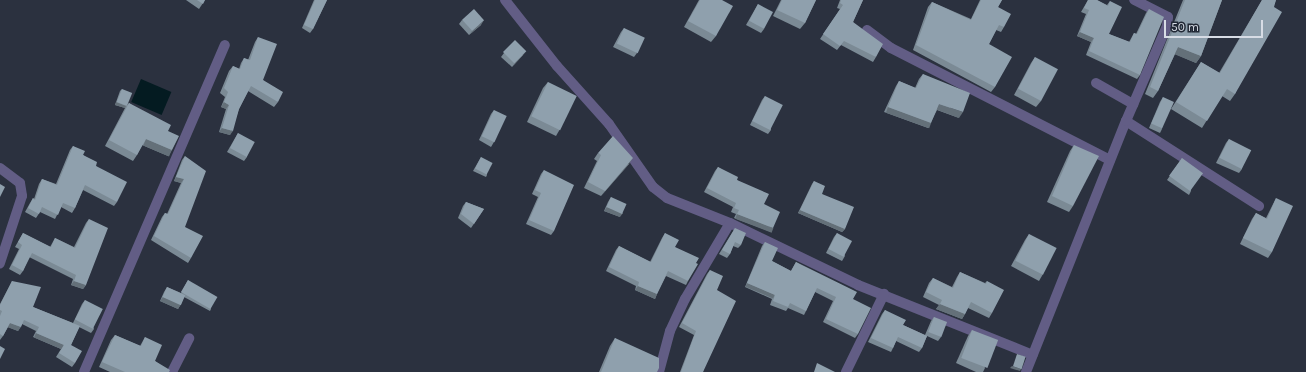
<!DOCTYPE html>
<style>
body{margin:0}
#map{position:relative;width:1306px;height:372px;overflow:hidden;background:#2b313f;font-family:Karla,sans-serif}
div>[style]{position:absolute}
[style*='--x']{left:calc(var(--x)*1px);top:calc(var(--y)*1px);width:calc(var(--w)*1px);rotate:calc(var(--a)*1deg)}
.water>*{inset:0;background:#041b21;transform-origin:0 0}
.minor>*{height:10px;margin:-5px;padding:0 5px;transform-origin:5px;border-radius:5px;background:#625d85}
.wall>*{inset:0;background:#7b8a95}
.shaded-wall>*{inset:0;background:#647079;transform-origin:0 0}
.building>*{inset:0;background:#8fa0ad;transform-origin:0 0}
span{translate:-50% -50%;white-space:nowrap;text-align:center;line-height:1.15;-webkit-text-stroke:4px #212835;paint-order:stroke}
.scale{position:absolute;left:1164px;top:20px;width:99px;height:18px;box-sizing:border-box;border:2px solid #d7dce5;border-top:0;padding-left:5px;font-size:12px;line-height:14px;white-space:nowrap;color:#d7dce5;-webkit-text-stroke:3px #212835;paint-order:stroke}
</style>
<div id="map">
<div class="water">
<i style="left:141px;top:79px;width:33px;height:25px;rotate:23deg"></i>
</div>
<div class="minor">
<i style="--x:505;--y:0;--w:84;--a:51.8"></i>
<i style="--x:557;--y:66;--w:78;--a:48.1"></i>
<i style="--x:609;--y:124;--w:77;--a:55.1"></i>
<i style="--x:653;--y:187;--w:18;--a:38"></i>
<i style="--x:667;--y:198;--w:68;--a:21.6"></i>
<i style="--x:730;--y:223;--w:142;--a:25.8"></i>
<i style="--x:858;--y:285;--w:188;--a:21.8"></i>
<i style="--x:867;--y:30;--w:30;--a:37"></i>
<i style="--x:891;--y:48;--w:246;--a:27.1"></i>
<i style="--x:1096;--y:83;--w:43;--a:29.6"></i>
<i style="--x:1126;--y:121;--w:158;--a:32.6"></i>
<i style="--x:0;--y:168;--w:25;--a:37"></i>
<i style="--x:20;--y:183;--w:13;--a:81"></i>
<i style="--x:22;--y:196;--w:71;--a:108.2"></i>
<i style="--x:84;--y:372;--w:356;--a:-66.7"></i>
<i style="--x:172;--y:372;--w:38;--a:-63"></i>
<i style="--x:659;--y:372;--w:42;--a:-75"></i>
<i style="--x:670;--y:331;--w:35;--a:-65"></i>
<i style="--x:685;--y:299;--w:88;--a:-59.4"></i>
<i style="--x:846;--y:372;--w:87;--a:-64"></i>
<i style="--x:1026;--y:372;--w:270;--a:-68.3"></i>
<i style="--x:1126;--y:121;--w:103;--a:-66.7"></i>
<i style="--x:1167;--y:26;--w:9;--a:-84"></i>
<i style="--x:1168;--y:17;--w:38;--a:-153"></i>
</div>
<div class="wall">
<i style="clip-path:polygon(186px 0,205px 0,199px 9px)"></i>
<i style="clip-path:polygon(314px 0,327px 0,313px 29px,310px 33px,302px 28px)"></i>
<i style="clip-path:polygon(699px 0,722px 0,716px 36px,711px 42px,684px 27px)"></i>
<i style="clip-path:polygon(781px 0,816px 0,805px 23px,800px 29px,773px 16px)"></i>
<i style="clip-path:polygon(840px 0,863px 0,853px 22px,876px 57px,873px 62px,841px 45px,837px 50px,820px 39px,840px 9px,837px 8px)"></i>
<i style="clip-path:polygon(980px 0,1002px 0,998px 7px,1004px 27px,1001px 32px,996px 30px,989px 44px,995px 87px,991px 92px,913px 50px,928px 7px,932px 2px,971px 19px)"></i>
<i style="clip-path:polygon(1088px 0,1097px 0,1107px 5px,1110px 1px,1109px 34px,1129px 42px,1134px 33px,1136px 34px,1146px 13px,1149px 9px,1140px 75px,1137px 79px,1086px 55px,1091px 42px,1077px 36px,1086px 14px,1081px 12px)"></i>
<i style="clip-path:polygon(1183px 0,1222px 0,1201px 56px,1196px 63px,1175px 54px,1158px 91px,1153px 98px,1145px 94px)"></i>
<i style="clip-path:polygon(1262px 0,1276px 0,1235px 94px,1230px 101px,1222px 96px,1202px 128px,1171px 109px,1201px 62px,1219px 73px)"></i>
<i style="clip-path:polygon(758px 4px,764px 29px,761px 33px,746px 25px)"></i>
<i style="clip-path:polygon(462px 20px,481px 25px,469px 35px,459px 24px)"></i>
<i style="clip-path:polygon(624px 28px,637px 53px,634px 57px,613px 47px,621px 32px)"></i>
<i style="clip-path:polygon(258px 37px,263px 80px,278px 102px,274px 107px,248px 91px,239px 109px,230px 135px,219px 132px,226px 109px,221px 107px,225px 97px,220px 93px,229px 71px,233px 66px,239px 69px,241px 63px,244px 58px,248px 60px,255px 42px)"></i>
<i style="clip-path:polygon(504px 53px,523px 55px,512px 67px,501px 57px)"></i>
<i style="clip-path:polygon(1035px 57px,1041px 101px,1036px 107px,1014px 95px,1031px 63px)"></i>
<i style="clip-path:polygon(923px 74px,959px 118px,937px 110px,928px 128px,884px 112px,896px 86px,899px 81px,915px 88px,919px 79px)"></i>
<i style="clip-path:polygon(548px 82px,560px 129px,556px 136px,527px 122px,543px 88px)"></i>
<i style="clip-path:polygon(122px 89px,126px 106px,129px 103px,168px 131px,172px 150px,168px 156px,142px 145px,137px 155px,133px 161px,105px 146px,125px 108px,115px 105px,120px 91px)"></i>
<i style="clip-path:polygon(765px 96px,771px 130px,768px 134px,750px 125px,762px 100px)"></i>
<i style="clip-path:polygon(1163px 97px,1162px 129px,1160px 133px,1149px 128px,1160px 102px)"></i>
<i style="clip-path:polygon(494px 110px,494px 142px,491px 147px,479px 140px,491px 114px)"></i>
<i style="clip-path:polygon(238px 133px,247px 157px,244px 161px,227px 152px)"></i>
<i style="clip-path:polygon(1229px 139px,1242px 169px,1239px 173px,1216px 163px,1226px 143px)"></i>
<i style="clip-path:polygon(1074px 145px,1073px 206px,1069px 212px,1047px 202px,1070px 151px)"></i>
<i style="clip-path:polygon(73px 146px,96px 166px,117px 202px,114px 206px,83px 190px,75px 208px,72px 213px,61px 207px,55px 219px,40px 212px,36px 218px,25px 212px,30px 203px,33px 198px,34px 199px,39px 184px,42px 179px,56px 184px,70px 150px)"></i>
<i style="clip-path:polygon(598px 153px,629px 164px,601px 196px,584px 188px,597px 161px,594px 159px)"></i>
<i style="clip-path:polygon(185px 156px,185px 227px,191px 258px,188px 263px,151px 240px,162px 217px,165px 213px,167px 214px,181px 183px,174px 181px,182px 160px)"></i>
<i style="clip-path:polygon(481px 157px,487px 175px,486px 177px,473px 171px)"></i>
<i style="clip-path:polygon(1182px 158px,1191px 191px,1189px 195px,1167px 180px)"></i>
<i style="clip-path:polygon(718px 167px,737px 180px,764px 204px,771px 232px,734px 218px,736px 214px,731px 212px,733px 207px,704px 192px,715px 171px)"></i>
<i style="clip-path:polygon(544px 170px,554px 231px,551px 235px,526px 224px,538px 197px,532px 194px,541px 174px)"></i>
<i style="clip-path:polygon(814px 181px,822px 194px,845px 229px,842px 232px,798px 213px,812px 184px)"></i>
<i style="clip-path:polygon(611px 197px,620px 217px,604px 211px,608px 202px)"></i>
<i style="clip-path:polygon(1276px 198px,1272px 252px,1268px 258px,1240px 244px,1252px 219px,1256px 213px,1266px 218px)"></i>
<i style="clip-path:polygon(466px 202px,484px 209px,471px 228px,458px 218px,463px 206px)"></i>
<i style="clip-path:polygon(89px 219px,86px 285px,83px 289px,71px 285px,73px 279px,29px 257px,23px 271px,20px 275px,9px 269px,19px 249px,15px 247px,23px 233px,50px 247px,55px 238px,74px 247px,86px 223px)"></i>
<i style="clip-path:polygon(735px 228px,741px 245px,738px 248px,733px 246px,730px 254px,727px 258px,719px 254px)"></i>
<i style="clip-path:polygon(665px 233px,675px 247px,688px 281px,686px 285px,666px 276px,657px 294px,655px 299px,635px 290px,636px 286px,606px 271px,616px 250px,619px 246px,650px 262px,662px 238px)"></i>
<i style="clip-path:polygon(837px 233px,845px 256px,842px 261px,826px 253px,834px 237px)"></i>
<i style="clip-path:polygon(1029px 234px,1043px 274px,1039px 281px,1011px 266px,1025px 240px)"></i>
<i style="clip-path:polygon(765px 242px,772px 261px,791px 271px,796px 262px,853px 299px,858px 334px,855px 338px,823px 322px,833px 301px,815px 292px,806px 311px,804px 315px,788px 308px,786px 311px,770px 305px,772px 299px,745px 287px,762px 246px)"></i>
<i style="clip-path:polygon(710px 270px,717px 290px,703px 372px,680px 372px,694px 335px,679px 327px,707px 274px)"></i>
<i style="clip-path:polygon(960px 272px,985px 283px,987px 281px,992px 313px,989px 318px,968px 308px,965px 314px,962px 319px,936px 309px,939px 305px,923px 297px,929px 283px,933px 278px,952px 287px,957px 277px)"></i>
<i style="clip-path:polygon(188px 280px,211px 309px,210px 311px,184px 297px,181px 304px,178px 309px,160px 301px,164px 292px,167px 287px,181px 293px)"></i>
<i style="clip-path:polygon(12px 281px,33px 307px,73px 323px,82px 304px,85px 300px,94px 329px,91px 333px,79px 327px,71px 345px,75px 363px,72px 367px,56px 357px,61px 349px,33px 337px,36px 331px,22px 324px,18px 331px,8px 327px,3px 336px,0 340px,0 304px,10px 285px)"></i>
<i style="clip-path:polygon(885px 310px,903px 325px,925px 335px,931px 321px,934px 317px,941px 337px,938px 341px,927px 336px,922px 348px,919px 352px,896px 341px,893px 348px,891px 352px,868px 342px,882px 314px)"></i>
<i style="clip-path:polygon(972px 330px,985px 368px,983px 372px,976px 372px,956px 363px,968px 336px)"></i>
<i style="clip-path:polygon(115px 335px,140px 346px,145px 337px,155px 361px,169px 372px,110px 372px,99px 367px,111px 340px)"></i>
<i style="clip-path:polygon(615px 338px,657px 372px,599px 372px,610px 346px)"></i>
</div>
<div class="shaded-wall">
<i style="clip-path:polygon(484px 20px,481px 25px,469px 35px,472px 31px)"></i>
<i style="clip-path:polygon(1080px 32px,1094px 38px,1091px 42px,1077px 36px)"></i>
<i style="clip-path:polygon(1178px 47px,1201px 56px,1196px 63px,1174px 54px)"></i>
<i style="clip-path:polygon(526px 51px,523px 55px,512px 67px,515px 63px)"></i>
<i style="clip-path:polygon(116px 102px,126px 106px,125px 108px,115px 105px)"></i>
<i style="clip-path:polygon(224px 102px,229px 105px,226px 109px,221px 107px)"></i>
<i style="clip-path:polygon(939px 104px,963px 112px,959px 118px,935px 109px)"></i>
<i style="left:888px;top:107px;width:46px;height:6px;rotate:20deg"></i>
<i style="clip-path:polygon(222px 128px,233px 131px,230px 135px,219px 132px)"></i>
<i style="left:146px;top:139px;width:28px;height:7px;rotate:23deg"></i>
<i style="clip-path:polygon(633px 158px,629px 164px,601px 196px,605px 191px)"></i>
<i style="clip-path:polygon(176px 177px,184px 179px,181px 183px,174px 181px)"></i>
<i style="clip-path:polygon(607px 207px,623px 213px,620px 217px,604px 211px)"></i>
<i style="clip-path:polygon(800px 210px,845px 229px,842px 232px,798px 213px)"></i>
<i style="left:737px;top:214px;width:39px;height:5px;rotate:21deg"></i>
<i style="clip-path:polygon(74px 281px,86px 285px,83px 289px,71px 285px)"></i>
<i style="left:747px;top:283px;width:30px;height:4px;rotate:23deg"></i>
<i style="clip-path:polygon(638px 286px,657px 294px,655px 299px,635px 290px)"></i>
<i style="clip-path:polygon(163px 297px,181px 304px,178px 309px,160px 301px)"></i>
<i style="clip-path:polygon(940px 304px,965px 314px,962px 319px,936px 309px)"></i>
<i style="clip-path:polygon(10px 323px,21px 327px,18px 331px,7px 327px)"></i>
<i style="left:36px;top:333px;width:30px;height:5px;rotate:23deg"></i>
<i style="clip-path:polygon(1012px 366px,1021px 369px,1020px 371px,1010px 368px)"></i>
</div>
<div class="building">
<i style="clip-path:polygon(197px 0,205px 0,203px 4px)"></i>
<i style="clip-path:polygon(315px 0,327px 0,313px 29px,304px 25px)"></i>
<i style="clip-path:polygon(700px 0,722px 0,733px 6px,716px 36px,688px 21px)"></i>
<i style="clip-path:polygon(782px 0,816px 0,805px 23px,777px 10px)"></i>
<i style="clip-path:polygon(841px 0,863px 0,853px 22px,883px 44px,876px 57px,844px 41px,840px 46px,823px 34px,843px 5px,840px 3px)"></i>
<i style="clip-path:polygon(981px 0,1002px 0,998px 7px,1011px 14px,1004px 27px,999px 25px,989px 44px,1012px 57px,995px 87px,916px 45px,932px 2px,971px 20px)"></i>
<i style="clip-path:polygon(1088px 0,1097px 0,1108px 6px,1110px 1px,1122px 7px,1109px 34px,1130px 42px,1134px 33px,1137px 34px,1149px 9px,1164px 17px,1140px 75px,1089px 51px,1094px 38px,1080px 32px,1089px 10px,1084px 8px)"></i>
<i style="clip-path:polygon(1185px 0,1222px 0,1201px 56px,1178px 47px,1158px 91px,1150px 87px)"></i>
<i style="clip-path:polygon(1262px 0,1276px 0,1274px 7px,1282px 12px,1235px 94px,1227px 89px,1207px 121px,1176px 102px,1201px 62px,1220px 73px)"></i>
<i style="left:758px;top:4px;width:17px;height:19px;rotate:28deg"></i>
<i style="left:474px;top:9px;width:15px;height:16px;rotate:48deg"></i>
<i style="left:624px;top:28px;width:23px;height:17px;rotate:25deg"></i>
<i style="clip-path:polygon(258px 37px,277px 44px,263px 80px,283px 92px,278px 102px,251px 86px,239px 109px,233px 131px,222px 128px,229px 105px,224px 102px,228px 92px,224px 88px,233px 66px,240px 69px,244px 58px,250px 60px)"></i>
<i style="left:515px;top:40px;width:16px;height:17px;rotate:45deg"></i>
<i style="left:1035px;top:57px;width:26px;height:36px;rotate:28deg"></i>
<i style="clip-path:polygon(923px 74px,970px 93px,963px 112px,939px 104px,931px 123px,888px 107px,899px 81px,916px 88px)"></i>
<i style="left:548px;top:82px;width:32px;height:38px;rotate:26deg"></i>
<i style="left:122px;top:89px;width:11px;height:14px;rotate:22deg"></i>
<i style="left:765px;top:96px;width:20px;height:28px;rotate:27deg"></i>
<i style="left:1163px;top:97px;width:12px;height:29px;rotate:24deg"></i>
<i style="clip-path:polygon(129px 103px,171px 125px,168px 131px,179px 136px,172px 150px,146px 139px,137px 155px,109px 140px)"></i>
<i style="left:494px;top:110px;width:14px;height:29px;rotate:25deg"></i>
<i style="left:238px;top:133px;width:19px;height:17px;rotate:28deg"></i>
<i style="clip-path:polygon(613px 136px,633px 158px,605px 191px,588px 182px,601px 155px,598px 153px)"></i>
<i style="left:1229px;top:139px;width:25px;height:21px;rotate:27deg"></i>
<i style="clip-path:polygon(1074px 145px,1099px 156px,1073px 206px,1052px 196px)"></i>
<i style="clip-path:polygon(73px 146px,85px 151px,83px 155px,97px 162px,96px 166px,127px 182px,117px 202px,85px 185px,75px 208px,63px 203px,58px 215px,42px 207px,39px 214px,28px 208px,33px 198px,35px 200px,42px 179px,57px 185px)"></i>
<i style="clip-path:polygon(185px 156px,206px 171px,185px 227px,203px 236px,191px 258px,154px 236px,165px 213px,168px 214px,184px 179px,176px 177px)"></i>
<i style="left:481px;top:157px;width:13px;height:13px;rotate:27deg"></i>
<i style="left:1182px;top:158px;width:26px;height:22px;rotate:36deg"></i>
<i style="clip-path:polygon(718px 167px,738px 177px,737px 180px,769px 194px,764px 204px,780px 212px,773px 228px,737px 214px,739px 210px,734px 208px,736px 203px,707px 188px)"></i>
<i style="clip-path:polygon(544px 170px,574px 185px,554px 231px,529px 220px,541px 193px,535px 190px)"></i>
<i style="clip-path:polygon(814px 181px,825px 186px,822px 194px,854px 207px,845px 229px,800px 210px)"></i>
<i style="clip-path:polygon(0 184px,5px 187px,0 197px)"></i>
<i style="left:611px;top:197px;width:17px;height:11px;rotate:24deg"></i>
<i style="clip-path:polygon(1276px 198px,1293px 206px,1272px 252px,1243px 238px,1256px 213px,1267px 219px)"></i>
<i style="clip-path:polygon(466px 202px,484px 209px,474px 224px,461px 214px)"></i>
<i style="clip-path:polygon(89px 219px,108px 228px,86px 285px,74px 281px,76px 275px,32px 253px,23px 271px,12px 265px,22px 245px,18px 242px,23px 233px,51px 247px,55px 238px,75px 248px)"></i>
<i style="clip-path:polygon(735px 228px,746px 233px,741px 245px,735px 242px,730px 254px,722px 250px)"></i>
<i style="clip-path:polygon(665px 233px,679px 240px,675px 247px,699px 258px,696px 263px,698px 264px,688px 281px,668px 271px,657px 294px,638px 286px,639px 282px,609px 267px,619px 246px,651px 262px)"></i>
<i style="left:837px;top:233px;width:17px;height:18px;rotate:28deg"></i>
<i style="left:1029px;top:234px;width:31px;height:30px;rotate:27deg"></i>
<i style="clip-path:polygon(765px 242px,778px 248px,772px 261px,791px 271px,796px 262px,857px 292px,853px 299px,871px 308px,858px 334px,826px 319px,836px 297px,817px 288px,806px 311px,790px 303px,788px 307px,773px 301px,775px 295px,747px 283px)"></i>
<i style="clip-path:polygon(710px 270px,723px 276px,717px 290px,736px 301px,703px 372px,681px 372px,696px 331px,682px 323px)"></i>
<i style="clip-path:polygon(960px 272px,986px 284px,987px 281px,1004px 290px,992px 313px,971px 302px,965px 314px,940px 304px,942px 300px,926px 292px,933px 278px,953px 288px)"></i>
<i style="left:188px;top:280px;width:34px;height:14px;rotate:30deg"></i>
<i style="clip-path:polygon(12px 281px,41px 287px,33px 307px,80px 326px,71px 345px,82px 351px,75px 363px,59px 353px,64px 345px,36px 333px,39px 327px,24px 320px,21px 327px,10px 323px,3px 336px,0 334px,0 316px,2px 311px,0 310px,0 305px)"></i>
<i style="left:167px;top:287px;width:20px;height:11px;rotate:24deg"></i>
<i style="left:85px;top:300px;width:20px;height:22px;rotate:27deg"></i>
<i style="clip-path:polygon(885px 310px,906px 320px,903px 325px,927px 336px,922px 348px,898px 337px,893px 348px,871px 338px)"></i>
<i style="left:934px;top:317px;width:14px;height:16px;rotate:21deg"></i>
<i style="left:972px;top:330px;width:28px;height:30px;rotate:21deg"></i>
<i style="clip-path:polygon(115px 335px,141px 346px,145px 337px,162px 345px,155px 361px,170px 370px,169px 372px,125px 372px,102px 362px)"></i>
<i style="clip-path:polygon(615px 338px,659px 358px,659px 368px,657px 372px,601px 372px)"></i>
<i style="clip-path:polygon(0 346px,5px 349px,0 359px)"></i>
<i style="left:1017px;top:354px;width:9px;height:13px;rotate:18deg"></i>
<i style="clip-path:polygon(817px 363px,835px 372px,814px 372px)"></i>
</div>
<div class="scale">50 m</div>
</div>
